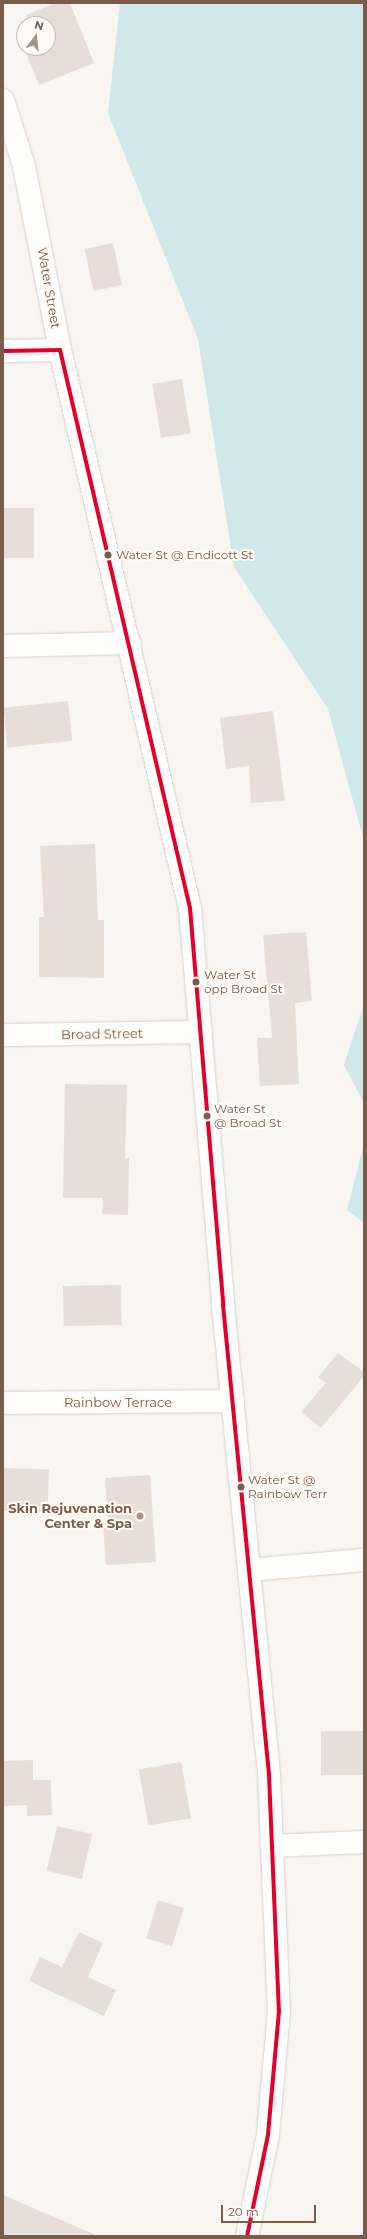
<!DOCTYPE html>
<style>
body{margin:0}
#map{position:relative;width:367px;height:2239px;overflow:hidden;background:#f9f5f0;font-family:Montserrat,sans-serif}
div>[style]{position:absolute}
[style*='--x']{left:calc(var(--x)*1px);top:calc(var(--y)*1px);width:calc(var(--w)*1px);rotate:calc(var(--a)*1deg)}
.water>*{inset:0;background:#d0e8ea}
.building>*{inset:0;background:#e6ded7;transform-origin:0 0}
.roads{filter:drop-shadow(0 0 1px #d7d1cb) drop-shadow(0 0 1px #d7d1cb)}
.minor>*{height:22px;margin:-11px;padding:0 11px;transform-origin:11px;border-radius:11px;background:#fefefd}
.secondary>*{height:22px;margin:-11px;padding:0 11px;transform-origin:11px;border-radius:11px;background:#fefefd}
.bus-1>*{height:4px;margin:-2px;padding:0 2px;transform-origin:2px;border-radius:2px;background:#e4002b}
.dots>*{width:11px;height:11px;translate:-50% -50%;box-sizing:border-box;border:2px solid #fffaf3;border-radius:50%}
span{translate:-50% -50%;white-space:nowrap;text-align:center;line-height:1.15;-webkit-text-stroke:4px #fffaf3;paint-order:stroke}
.bus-label{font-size:12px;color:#7a5c4d}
.left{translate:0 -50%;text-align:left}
.street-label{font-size:13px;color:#7a5c4d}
.poi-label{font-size:13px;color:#7a5c4d;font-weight:700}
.right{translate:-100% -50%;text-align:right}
.frame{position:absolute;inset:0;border:4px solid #7a5c4d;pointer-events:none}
.north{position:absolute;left:16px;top:16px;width:40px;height:40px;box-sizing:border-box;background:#fffaf3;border:1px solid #cabbb1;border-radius:50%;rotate:16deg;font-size:11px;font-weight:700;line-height:16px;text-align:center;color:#7a5c4d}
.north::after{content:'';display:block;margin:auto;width:14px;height:18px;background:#a69286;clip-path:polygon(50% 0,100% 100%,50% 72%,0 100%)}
.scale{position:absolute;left:221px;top:2205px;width:95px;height:18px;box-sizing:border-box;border:2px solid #7a5c4d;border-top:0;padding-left:5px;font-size:12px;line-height:14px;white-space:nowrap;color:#7a5c4d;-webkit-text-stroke:3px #fffaf3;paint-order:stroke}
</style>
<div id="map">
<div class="water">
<i style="clip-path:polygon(120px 3px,364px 3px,364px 841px,328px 709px,234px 567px,198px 339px,108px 113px)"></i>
<i style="clip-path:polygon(364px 1004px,364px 1103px,344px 1065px)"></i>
<i style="clip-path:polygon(364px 1143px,364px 1223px,347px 1210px)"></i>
</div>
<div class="building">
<i style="clip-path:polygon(55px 3px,70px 3px,94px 63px,39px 85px,19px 37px,24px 36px,24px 48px,48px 48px,48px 24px,30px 24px,26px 15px)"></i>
<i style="left:113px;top:243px;width:43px;height:29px;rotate:78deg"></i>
<i style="left:182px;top:379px;width:55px;height:30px;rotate:81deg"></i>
<i style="left:3px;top:508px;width:31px;height:50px"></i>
<i style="left:68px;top:701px;width:40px;height:65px;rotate:84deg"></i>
<i style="clip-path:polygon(273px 711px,285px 801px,251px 803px,249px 766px,226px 769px,220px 718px)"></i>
<i style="clip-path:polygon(95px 844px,98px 920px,104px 920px,104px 978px,39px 977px,39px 917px,44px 917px,40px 846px)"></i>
<i style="clip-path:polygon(306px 932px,312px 1001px,295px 1003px,299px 1084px,260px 1086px,257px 1038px,272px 1038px,263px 935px)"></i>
<i style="clip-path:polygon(65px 1084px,127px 1085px,125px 1158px,129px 1158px,128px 1215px,102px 1214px,103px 1198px,63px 1198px)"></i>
<i style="left:121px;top:1285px;width:40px;height:58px;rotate:89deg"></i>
<i style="clip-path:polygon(338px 1353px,364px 1372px,364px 1376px,321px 1428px,301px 1412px,326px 1383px,318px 1377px)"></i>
<i style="left:3px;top:1468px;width:46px;height:43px;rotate:2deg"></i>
<i style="clip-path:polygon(150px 1475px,156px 1562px,106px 1565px,103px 1523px,108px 1522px,105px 1478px)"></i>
<i style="left:364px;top:1731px;width:44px;height:43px;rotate:90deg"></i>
<i style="clip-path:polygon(33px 1760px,33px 1780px,51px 1780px,52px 1815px,27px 1816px,27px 1805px,3px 1806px,3px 1761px)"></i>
<i style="left:181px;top:1762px;width:57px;height:43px;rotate:80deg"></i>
<i style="left:57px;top:1826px;width:36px;height:46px;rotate:13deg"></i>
<i style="left:158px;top:1900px;width:27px;height:40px;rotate:17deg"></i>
<i style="clip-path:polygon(79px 1932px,103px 1943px,88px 1977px,116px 1990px,104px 2016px,29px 1981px,40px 1957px,62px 1967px)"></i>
<i style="clip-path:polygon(3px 2195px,98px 2236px,3px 2236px)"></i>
</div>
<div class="roads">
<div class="minor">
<i style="--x:3;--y:646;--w:127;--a:-1.4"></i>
<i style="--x:3;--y:1035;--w:198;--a:-0.9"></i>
<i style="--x:3;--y:1403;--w:230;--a:-0.5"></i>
<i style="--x:249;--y:1570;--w:115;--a:-5"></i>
<i style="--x:272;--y:1846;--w:92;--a:-2.5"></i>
</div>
<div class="secondary">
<i style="--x:3;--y:100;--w:69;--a:72.3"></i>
<i style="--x:24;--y:166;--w:187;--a:78.9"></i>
<i style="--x:60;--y:350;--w:573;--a:76.89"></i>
<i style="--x:190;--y:908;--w:398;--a:85.2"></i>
<i style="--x:223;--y:1305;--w:472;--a:84.4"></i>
<i style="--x:269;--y:1775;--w:236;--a:87.6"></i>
<i style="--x:279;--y:2011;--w:124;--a:95.1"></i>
<i style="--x:268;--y:2135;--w:103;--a:101.7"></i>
<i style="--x:3;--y:351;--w:57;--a:-1"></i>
</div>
</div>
<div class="bus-1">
<i style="--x:3;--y:351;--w:57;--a:-1"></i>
<i style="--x:60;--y:350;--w:573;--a:76.89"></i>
<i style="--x:190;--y:908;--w:398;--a:85.2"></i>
<i style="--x:223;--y:1305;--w:472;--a:84.4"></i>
<i style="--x:269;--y:1775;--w:236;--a:87.6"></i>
<i style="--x:279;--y:2011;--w:124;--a:95.1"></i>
<i style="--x:268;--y:2135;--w:103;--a:101.7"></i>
</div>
<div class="dots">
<i style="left:108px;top:555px;background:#7a5c4d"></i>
<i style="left:196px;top:982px;background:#7a5c4d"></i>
<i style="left:207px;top:1116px;background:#7a5c4d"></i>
<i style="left:241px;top:1487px;background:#7a5c4d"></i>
<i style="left:140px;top:1516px;background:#a69286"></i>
</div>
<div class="bus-label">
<span class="left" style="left:116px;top:555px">Water St @ Endicott St</span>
<span class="left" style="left:204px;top:982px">Water St<br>opp Broad St</span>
<span class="left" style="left:214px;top:1116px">Water St<br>@ Broad St</span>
<span class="left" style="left:248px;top:1487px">Water St @<br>Rainbow Terr</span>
</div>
<div class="street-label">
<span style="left:49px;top:288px;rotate:80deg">Water Street</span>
<span style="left:102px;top:1034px;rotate:-1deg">Broad Street</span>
<span style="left:118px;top:1402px">Rainbow Terrace</span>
</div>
<div class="poi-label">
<span class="right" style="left:132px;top:1516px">Skin Rejuvenation<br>Center &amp; Spa</span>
</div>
<div class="frame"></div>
<div class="north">N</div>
<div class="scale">20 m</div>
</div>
